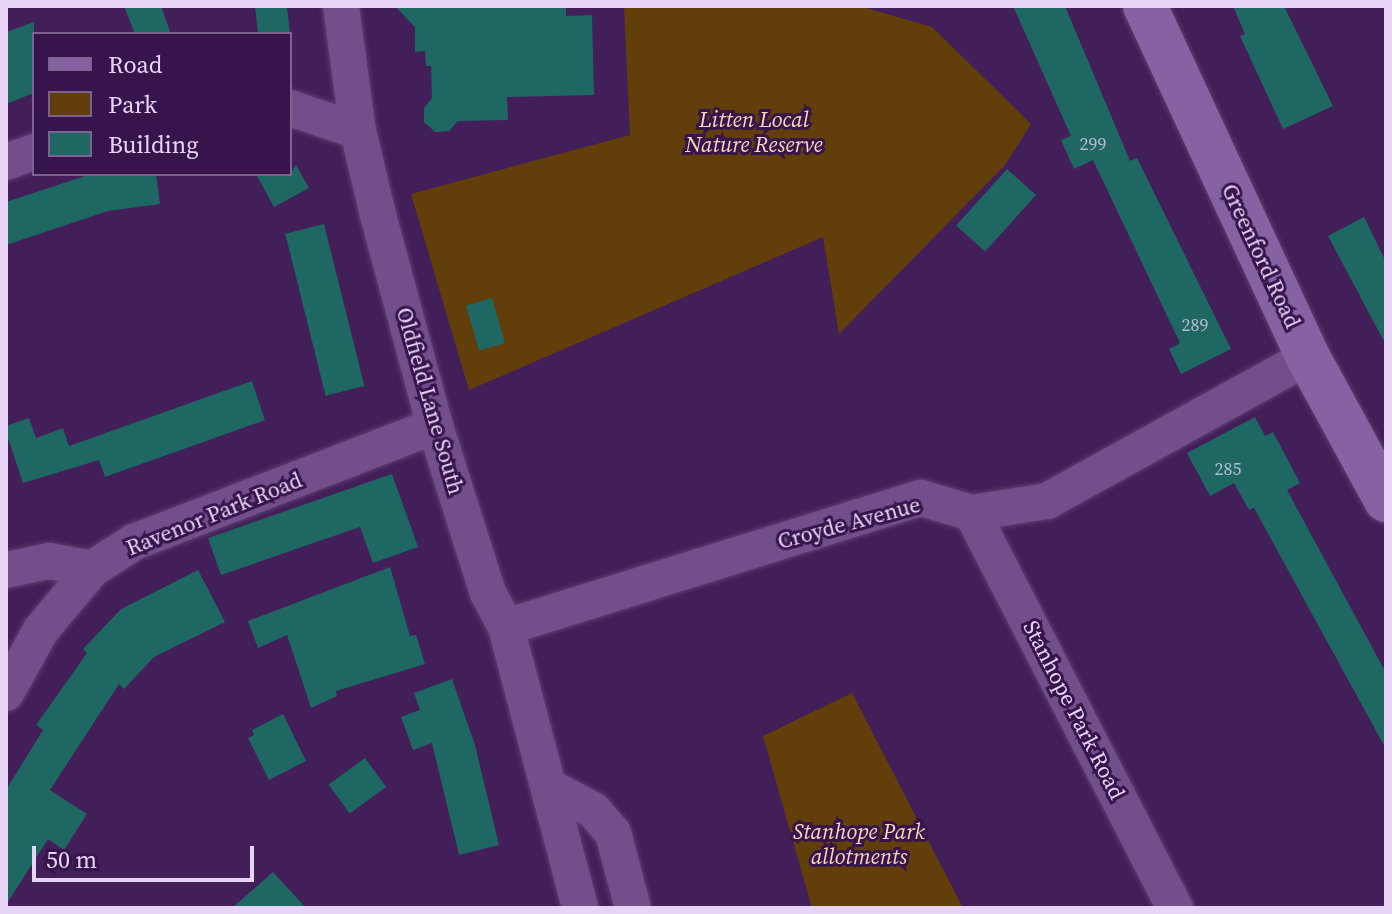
<!DOCTYPE html>
<style>
body{margin:0}
#map{position:relative;width:1392px;height:914px;overflow:hidden;background:#421f58;font-family:"Source Serif 4",serif}
div>[style]{position:absolute}
[style*='--x']{left:calc(var(--x)*1px);top:calc(var(--y)*1px);width:calc(var(--w)*1px);rotate:calc(var(--a)*1deg)}
.green>*{inset:0;background:#623e0b}
.building>*{inset:0;background:#1e6763;transform-origin:0 0}
.roads{filter:drop-shadow(0 0 2px #5d3e70) drop-shadow(0 0 2px #5d3e70)}
.minor>*{height:36px;margin:-18px;padding:0 18px;transform-origin:18px;border-radius:18px;background:#724e8b}
.major>*{height:44px;margin:-22px;padding:0 22px;transform-origin:22px;border-radius:22px;background:#8762a2}
span{translate:-50% -50%;white-space:nowrap;text-align:center;line-height:1.15;-webkit-text-stroke:6px #37144c;paint-order:stroke}
.number-label{font-size:18px;color:#b5b9d2}
.number-label span{-webkit-text-stroke-width:0}
.park-label{font-size:22px;color:#f8d8b5;font-style:italic}
.street-label{font-size:22px;color:#e7d4f7}
.frame{position:absolute;inset:0;border:8px solid #e7d4f7;pointer-events:none}
.legend{position:absolute;left:32px;top:32px;width:260px;height:144px;box-sizing:border-box;background:#37144c;border:2px solid #7d6190;margin:0;padding:10px 14px;list-style:none;font-size:24px;color:#e7d4f7}
.legend li{display:flex;align-items:center;gap:16px;height:40px}
.legend b{width:40px;border:2px solid #7d6190}
.scale{position:absolute;left:32px;top:846px;width:222px;height:36px;box-sizing:border-box;border:4px solid #e7d4f7;border-top:0;padding-left:10px;font-size:24px;line-height:28px;white-space:nowrap;color:#e7d4f7;-webkit-text-stroke:6px #37144c;paint-order:stroke}
</style>
<div id="map">
<div class="green">
<i style="clip-path:polygon(624px 6px,859px 6px,932px 27px,1031px 124px,1005px 165px,839px 334px,823px 237px,469px 390px,411px 194px,630px 135px)"></i>
<i style="clip-path:polygon(852px 693px,963px 908px,812px 908px,763px 736px)"></i>
</div>
<div class="building">
<i style="clip-path:polygon(124px 6px,161px 6px,171px 34px,135px 34px)"></i>
<i style="clip-path:polygon(255px 6px,287px 6px,290px 34px,258px 34px)"></i>
<i style="clip-path:polygon(395px 6px,566px 6px,566px 16px,592px 15px,594px 95px,507px 97px,508px 120px,458px 121px,449px 131px,435px 132px,424px 122px,424px 108px,432px 98px,431px 66px,426px 66px,425px 51px,415px 52px,415px 27px)"></i>
<i style="clip-path:polygon(1013px 6px,1065px 6px,1130px 161px,1137px 158px,1231px 349px,1181px 374px,1169px 349px,1180px 343px,1093px 160px,1074px 169px,1061px 140px,1071px 136px)"></i>
<i style="clip-path:polygon(1233px 6px,1284px 6px,1333px 106px,1283px 129px,1240px 36px,1245px 34px)"></i>
<i style="clip-path:polygon(34px 22px,34px 93px,6px 104px,6px 32px)"></i>
<i style="clip-path:polygon(296px 165px,309px 188px,274px 207px,256px 174px,290px 174px)"></i>
<i style="left:1007px;top:169px;width:39px;height:76px;rotate:42deg"></i>
<i style="clip-path:polygon(91px 174px,156px 174px,160px 204px,108px 211px,6px 245px,6px 202px)"></i>
<i style="clip-path:polygon(1364px 217px,1386px 262px,1386px 345px,1328px 236px)"></i>
<i style="left:324px;top:224px;width:167px;height:40px;rotate:76deg"></i>
<i style="left:492px;top:298px;width:47px;height:27px;rotate:74deg"></i>
<i style="clip-path:polygon(252px 381px,265px 420px,105px 477px,99px 460px,23px 483px,6px 432px,6px 426px,29px 418px,36px 438px,63px 428px,69px 446px)"></i>
<i style="clip-path:polygon(1255px 417px,1265px 436px,1273px 432px,1300px 483px,1287px 490px,1386px 673px,1386px 749px,1254px 508px,1249px 510px,1234px 483px,1210px 496px,1187px 453px)"></i>
<i style="clip-path:polygon(392px 474px,418px 547px,373px 563px,360px 527px,221px 575px,208px 538px)"></i>
<i style="clip-path:polygon(390px 567px,410px 636px,416px 635px,425px 664px,336px 691px,337px 696px,311px 708px,287px 635px,258px 648px,248px 621px)"></i>
<i style="clip-path:polygon(198px 570px,225px 622px,154px 657px,124px 689px,119px 684px,50px 790px,87px 814px,64px 850px,48px 839px,6px 905px,6px 790px,43px 730px,36px 725px,87px 653px,83px 649px,121px 609px)"></i>
<i style="clip-path:polygon(452px 679px,475px 745px,499px 845px,459px 855px,432px 743px,413px 750px,401px 717px,420px 710px,414px 693px)"></i>
<i style="clip-path:polygon(283px 714px,306px 761px,269px 780px,248px 738px,254px 735px,252px 730px)"></i>
<i style="left:365px;top:758px;width:36px;height:45px;rotate:54deg"></i>
<i style="clip-path:polygon(273px 872px,306px 908px,232px 908px)"></i>
</div>
<div class="roads">
<div class="minor">
<i style="--x:341;--y:6;--w:126;--a:82.3"></i>
<i style="--x:358;--y:131;--w:86;--a:76.6"></i>
<i style="--x:378;--y:215;--w:219;--a:74.9"></i>
<i style="--x:435;--y:426;--w:175;--a:72.4"></i>
<i style="--x:488;--y:593;--w:38;--a:62"></i>
<i style="--x:506;--y:627;--w:291;--a:75.2"></i>
<i style="--x:290;--y:108;--w:72;--a:18.7"></i>
<i style="--x:6;--y:162;--w:30;--a:-20"></i>
<i style="--x:972;--y:513;--w:444;--a:62.8"></i>
<i style="--x:6;--y:570;--w:44;--a:-11.8"></i>
<i style="--x:49;--y:561;--w:44;--a:10.5"></i>
<i style="--x:506;--y:627;--w:435;--a:-17.3"></i>
<i style="--x:921;--y:498;--w:53;--a:16.4"></i>
<i style="--x:972;--y:513;--w:76;--a:-9.1"></i>
<i style="--x:1047;--y:501;--w:298;--a:-28.9"></i>
<i style="--x:6;--y:693;--w:72;--a:-60.9"></i>
<i style="--x:41;--y:630;--w:80;--a:-50.1"></i>
<i style="--x:92;--y:569;--w:50;--a:-32.7"></i>
<i style="--x:134;--y:542;--w:323;--a:-21.1"></i>
<i style="--x:551;--y:788;--w:47;--a:27.6"></i>
<i style="--x:593;--y:810;--w:30;--a:49"></i>
<i style="--x:613;--y:833;--w:78;--a:75.1"></i>
</div>
<div class="major">
<i style="--x:1145;--y:6;--w:387;--a:65.1"></i>
<i style="--x:1308;--y:357;--w:163;--a:61.4"></i>
</div>
</div>
<div class="number-label">
<span style="left:1093px;top:144px">299</span>
<span style="left:1195px;top:325px">289</span>
<span style="left:1228px;top:469px">285</span>
</div>
<div class="park-label">
<span style="left:754px;top:132px">Litten Local<br>Nature Reserve</span>
<span style="left:859px;top:844px">Stanhope Park<br>allotments</span>
</div>
<div class="street-label">
<span style="left:1261px;top:256px;rotate:65deg">Greenford Road</span>
<span style="left:430px;top:401px;rotate:74deg">Oldfield Lane South</span>
<span style="left:214px;top:514px;rotate:-22deg">Ravenor Park Road</span>
<span style="left:849px;top:523px;rotate:-15deg">Croyde Avenue</span>
<span style="left:1074px;top:710px;rotate:63deg">Stanhope Park Road</span>
</div>
<div class="frame"></div>
<ul class="legend">
<li><b style="height:10px;background:#8762a2"></b>Road</li>
<li><b style="height:22px;background:#623e0b"></b>Park</li>
<li><b style="height:22px;background:#1e6763"></b>Building</li>
</ul>
<div class="scale">50 m</div>
</div>
